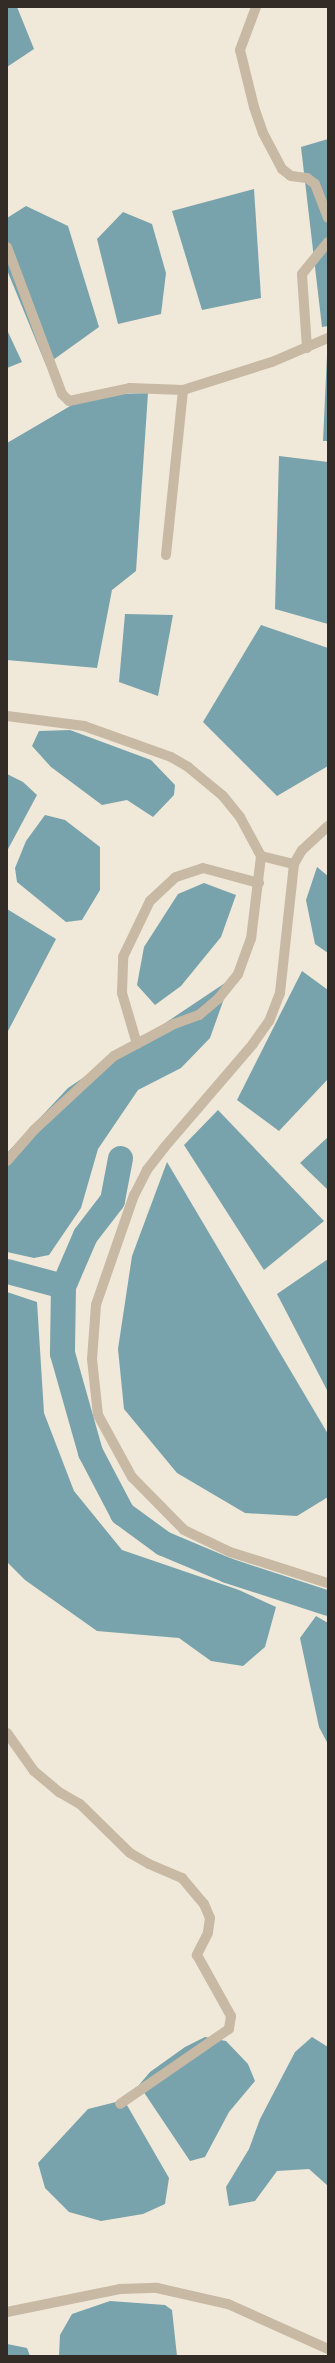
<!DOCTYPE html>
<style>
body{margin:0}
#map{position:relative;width:335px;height:2363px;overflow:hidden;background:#f0e8d8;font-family:"Roboto Condensed",sans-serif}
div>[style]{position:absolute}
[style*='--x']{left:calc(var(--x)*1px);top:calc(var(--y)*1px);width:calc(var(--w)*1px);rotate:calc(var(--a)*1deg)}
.water>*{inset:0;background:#78a3ac}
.canal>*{height:25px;margin:-12.5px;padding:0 12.5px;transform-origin:12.5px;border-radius:12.5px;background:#78a3ac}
.minor>*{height:10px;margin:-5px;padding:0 5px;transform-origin:5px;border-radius:5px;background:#c7b9a4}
span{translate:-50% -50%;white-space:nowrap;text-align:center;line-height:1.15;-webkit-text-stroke:3.5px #f8f1e4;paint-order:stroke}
.frame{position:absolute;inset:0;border:8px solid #332c26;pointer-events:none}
</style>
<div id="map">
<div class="water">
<i style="clip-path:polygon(7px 7px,17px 7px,34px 49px,7px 67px)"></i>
<i style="clip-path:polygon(328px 139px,328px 326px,322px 327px,301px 147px)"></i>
<i style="clip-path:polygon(254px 189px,261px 298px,202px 310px,172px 211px)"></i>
<i style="clip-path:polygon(26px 206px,68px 226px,99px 327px,46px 365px,7px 270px,7px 218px)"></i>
<i style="clip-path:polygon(123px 212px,152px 224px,166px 273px,161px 314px,118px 324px,97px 239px)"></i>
<i style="clip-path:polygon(7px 330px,22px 362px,7px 368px)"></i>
<i style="clip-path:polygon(327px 355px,328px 355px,328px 441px,323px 441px)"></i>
<i style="clip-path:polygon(148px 393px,136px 571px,112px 590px,97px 668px,7px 660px,7px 443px,89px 395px)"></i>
<i style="clip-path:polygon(279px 456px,328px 462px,328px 624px,275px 609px)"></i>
<i style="clip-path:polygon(125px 614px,173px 615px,158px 696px,119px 682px)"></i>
<i style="clip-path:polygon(261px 625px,328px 648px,328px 766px,277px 796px,203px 722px)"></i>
<i style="clip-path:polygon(70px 730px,151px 760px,175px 785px,174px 795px,153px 817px,127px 800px,102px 805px,51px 767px,32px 746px,39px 731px)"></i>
<i style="clip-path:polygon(7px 774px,23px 782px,37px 795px,7px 851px)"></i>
<i style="clip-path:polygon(45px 815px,65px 820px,100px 847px,100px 890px,82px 920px,66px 922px,17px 882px,15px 868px,26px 841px)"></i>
<i style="clip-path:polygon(317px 867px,328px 876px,328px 953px,315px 944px,306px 900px)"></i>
<i style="clip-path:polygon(204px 883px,236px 895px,221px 937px,181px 986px,155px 1005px,137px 985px,144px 947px,178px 894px)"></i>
<i style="clip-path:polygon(7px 909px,56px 939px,7px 1033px)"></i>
<i style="clip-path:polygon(302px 971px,328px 990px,328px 1079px,279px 1131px,237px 1100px)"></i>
<i style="clip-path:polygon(231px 979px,210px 1038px,181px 1068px,138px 1090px,98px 1149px,81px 1208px,49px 1255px,34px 1258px,7px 1252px,7px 1153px,68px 1088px)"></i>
<i style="clip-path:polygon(218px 1110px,324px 1221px,264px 1270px,184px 1145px)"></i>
<i style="clip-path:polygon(328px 1137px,328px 1190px,300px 1163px)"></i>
<i style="clip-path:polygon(167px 1162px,328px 1434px,328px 1497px,297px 1516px,245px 1513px,177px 1473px,124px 1409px,118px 1349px,132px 1256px)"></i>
<i style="clip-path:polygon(328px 1259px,328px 1392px,277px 1294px)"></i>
<i style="clip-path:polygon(7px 1292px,37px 1302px,44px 1413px,74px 1491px,122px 1550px,239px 1590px,276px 1607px,265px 1647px,243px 1666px,211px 1661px,179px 1638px,97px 1631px,25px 1580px,7px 1562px)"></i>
<i style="clip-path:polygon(316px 1616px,328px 1623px,328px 1744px,319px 1727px,300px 1638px)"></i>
<i style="clip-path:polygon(205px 2037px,226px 2041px,248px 2064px,255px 2081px,229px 2112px,205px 2157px,190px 2161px,139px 2085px,150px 2072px,185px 2047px)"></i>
<i style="clip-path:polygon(312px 2037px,328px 2047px,328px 2186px,309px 2169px,277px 2171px,255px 2201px,229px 2206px,226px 2187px,249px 2149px,260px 2119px,295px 2052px)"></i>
<i style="clip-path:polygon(124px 2100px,169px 2178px,165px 2204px,143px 2214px,101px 2221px,69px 2212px,45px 2188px,38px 2163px,88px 2109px)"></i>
<i style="clip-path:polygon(110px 2301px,165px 2305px,172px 2310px,177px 2356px,59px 2356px,60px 2335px,72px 2314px)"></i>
<i style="clip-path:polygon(7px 2344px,27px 2348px,30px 2356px,7px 2356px)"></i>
</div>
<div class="canal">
<i style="--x:120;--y:1158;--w:43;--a:100.8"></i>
<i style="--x:112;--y:1200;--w:44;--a:127.6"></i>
<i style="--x:85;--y:1235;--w:56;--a:113.3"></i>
<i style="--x:63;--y:1286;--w:67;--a:90.9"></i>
<i style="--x:62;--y:1353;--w:103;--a:74.2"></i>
<i style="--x:90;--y:1452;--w:69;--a:62.3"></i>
<i style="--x:122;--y:1513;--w:51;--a:36.2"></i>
<i style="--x:163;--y:1543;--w:69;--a:22.9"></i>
<i style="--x:227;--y:1570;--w:106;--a:18.1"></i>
<i style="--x:7;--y:1271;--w:58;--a:15"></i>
</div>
<div class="minor">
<i style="--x:256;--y:7;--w:46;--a:110.4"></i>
<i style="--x:240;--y:50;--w:59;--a:76.2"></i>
<i style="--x:254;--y:107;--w:28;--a:71"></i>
<i style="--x:263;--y:133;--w:41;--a:62.2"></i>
<i style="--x:282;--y:169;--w:11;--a:38"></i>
<i style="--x:291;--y:176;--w:16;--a:7"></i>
<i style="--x:307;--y:178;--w:10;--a:37"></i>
<i style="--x:315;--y:184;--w:36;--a:69"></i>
<i style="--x:7;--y:247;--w:157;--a:69.5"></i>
<i style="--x:62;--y:394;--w:10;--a:45"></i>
<i style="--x:69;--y:401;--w:62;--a:-12"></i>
<i style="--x:130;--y:388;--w:53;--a:2.2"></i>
<i style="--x:183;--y:390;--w:93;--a:-17.5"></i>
<i style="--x:272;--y:362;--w:61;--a:-23.2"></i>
<i style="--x:307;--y:348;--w:74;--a:-93.9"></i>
<i style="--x:302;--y:274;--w:41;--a:-50.9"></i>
<i style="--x:166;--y:555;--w:166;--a:-84.1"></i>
<i style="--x:7;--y:716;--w:78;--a:7.4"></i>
<i style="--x:84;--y:726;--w:92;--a:19.6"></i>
<i style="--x:171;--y:757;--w:20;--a:30"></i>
<i style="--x:188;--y:767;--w:45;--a:39.6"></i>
<i style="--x:223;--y:796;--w:27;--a:51"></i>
<i style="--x:240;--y:817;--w:44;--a:61.7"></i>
<i style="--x:261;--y:856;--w:34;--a:14"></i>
<i style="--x:328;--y:826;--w:35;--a:137"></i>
<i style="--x:302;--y:850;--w:16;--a:120"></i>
<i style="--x:294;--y:864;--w:130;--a:96.2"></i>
<i style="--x:280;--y:993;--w:30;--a:111"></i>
<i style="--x:269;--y:1021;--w:28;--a:125"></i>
<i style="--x:253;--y:1044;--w:137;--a:130.6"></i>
<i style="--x:164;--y:1148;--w:28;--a:128"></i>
<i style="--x:147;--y:1170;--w:28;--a:117"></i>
<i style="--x:134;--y:1195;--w:116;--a:109.1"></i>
<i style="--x:96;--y:1305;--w:54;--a:94.2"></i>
<i style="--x:92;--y:1359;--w:56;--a:83.9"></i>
<i style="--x:98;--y:1415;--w:71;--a:61.3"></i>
<i style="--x:132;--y:1477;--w:74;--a:45.5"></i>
<i style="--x:184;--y:1530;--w:51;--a:25.6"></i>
<i style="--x:230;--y:1552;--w:103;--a:17.6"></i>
<i style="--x:137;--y:1044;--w:53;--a:-106.4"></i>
<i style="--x:122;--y:993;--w:36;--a:-88"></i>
<i style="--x:123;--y:957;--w:62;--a:-64.3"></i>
<i style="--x:150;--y:901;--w:35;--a:-43"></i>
<i style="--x:176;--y:877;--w:28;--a:-18"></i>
<i style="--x:203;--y:868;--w:58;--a:15"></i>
<i style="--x:7;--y:1161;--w:41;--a:-48.9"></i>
<i style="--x:34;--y:1130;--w:109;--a:-42.8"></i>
<i style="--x:114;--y:1056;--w:68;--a:-28.1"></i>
<i style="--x:174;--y:1024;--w:27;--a:-20"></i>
<i style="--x:199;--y:1015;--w:25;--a:-40"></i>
<i style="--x:218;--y:999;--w:32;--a:-51"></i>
<i style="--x:238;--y:974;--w:37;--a:-70"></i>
<i style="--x:251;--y:939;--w:84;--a:-83.1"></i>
<i style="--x:7;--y:1733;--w:47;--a:54.6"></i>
<i style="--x:34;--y:1771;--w:33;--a:40"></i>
<i style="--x:59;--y:1792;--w:24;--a:30"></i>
<i style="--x:80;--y:1804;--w:70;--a:44.4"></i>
<i style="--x:130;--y:1853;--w:22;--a:30"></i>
<i style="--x:149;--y:1864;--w:36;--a:23"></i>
<i style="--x:182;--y:1878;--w:34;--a:50"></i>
<i style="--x:204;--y:1904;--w:15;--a:67"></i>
<i style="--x:210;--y:1918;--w:15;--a:98"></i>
<i style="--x:208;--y:1933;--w:25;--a:117"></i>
<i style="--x:197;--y:1955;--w:70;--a:60.9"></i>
<i style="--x:231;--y:2016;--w:13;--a:99"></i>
<i style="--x:229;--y:2029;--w:132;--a:145.5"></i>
<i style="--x:7;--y:2312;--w:115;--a:-11.5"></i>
<i style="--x:120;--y:2289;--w:37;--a:-2"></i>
<i style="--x:157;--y:2288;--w:73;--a:12.7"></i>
<i style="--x:228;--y:2304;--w:110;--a:24.2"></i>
</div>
<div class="frame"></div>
</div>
